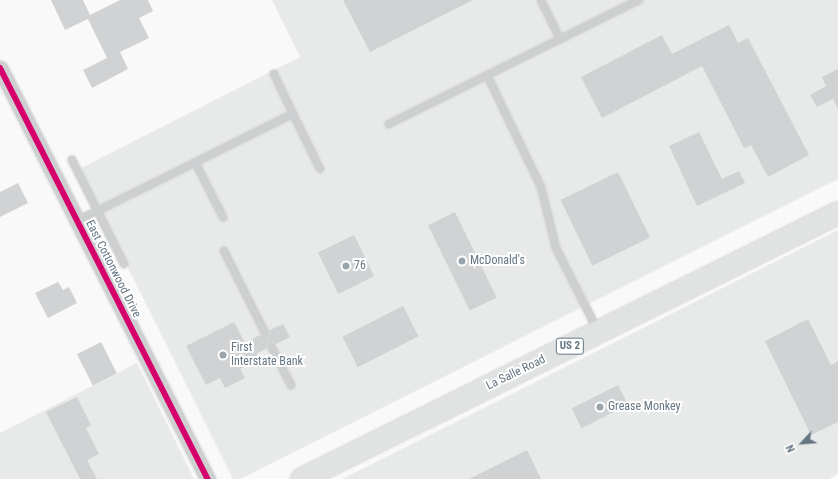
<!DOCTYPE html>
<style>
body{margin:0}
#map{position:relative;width:838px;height:479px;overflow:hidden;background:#f9f9f9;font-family:"Roboto Condensed",sans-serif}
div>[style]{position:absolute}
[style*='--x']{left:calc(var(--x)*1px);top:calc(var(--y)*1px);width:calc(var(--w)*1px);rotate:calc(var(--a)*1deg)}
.built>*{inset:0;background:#e8e9e9}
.building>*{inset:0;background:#d0d2d3;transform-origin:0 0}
.roads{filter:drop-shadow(0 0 1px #d5d6d6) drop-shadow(0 0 1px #d5d6d6)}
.service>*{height:8px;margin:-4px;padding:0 4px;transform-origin:4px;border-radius:4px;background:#cecfd0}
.minor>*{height:15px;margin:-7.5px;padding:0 7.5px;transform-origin:7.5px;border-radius:7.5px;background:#cecfd0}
.trunk>*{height:22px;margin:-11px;padding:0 11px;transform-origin:11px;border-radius:11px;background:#e1e2e2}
.cycleway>*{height:6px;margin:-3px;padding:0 3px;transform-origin:3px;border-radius:3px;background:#d6006c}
.dots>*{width:11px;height:11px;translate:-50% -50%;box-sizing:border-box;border:2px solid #fff;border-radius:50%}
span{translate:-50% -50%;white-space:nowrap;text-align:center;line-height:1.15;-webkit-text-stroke:4px #fff;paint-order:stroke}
.shield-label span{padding:1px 3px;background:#fff;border:1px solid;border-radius:3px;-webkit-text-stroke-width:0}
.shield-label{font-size:11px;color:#657683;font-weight:700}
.poi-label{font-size:12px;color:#657683}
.left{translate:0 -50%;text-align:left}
.street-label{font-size:12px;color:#657683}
.north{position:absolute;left:782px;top:423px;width:40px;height:40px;-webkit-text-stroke:3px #fff;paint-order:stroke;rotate:244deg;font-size:11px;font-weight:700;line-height:16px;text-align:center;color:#657683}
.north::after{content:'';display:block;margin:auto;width:14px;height:18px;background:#657683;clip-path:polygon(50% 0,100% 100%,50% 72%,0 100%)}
</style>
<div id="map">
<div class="built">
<i style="clip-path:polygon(272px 0,838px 0,838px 179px,240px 479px,233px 479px,79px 169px,300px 57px)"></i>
<i style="clip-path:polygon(838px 230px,838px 473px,829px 479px,342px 479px)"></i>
<i style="clip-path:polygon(137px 363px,194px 479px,0 479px,0 433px)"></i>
</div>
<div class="building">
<i style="clip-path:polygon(51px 0,83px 0,90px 15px,120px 0,148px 0,153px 11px,139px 18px,149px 38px,120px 52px,128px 69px,92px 88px,83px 70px,107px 58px,88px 19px,65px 30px)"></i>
<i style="clip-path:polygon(343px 0,473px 0,370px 52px)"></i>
<i style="clip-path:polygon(729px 25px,738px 43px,748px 38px,809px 155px,768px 177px,751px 145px,744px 148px,702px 66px,602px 118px,581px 77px,662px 35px,672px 54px)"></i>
<i style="clip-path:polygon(838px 69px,838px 109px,833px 99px,817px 107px,810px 95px,826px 86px,822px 77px)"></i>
<i style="clip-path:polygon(699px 132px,722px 179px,739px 171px,745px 183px,697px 206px,669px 146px)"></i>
<i style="left:618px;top:172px;width:73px;height:64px;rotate:64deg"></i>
<i style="clip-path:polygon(18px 183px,28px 203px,0 217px,0 192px)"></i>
<i style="left:455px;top:212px;width:95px;height:30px;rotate:64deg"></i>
<i style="left:354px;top:235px;width:46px;height:40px;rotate:64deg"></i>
<i style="clip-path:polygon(58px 282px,63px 290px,69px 287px,77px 303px,48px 318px,35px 293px)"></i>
<i style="left:403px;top:306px;width:34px;height:68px;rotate:63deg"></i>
<i style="clip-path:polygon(808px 319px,831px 365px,838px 361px,838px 422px,811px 435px,765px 341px)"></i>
<i style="clip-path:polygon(234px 322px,245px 343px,260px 335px,267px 338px,270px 330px,283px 324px,290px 337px,276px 344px,272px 341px,267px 343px,266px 349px,257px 353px,260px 359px,240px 369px,245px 378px,225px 388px,220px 378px,206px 385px,186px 346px)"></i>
<i style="left:101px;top:342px;width:35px;height:27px;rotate:63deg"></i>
<i style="left:618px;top:385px;width:22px;height:52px;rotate:63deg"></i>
<i style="clip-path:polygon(77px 397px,91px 425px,86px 428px,99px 454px,87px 460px,97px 479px,80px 479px,46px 412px)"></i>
<i style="clip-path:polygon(527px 450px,541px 479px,469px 479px)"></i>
</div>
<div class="roads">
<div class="service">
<i style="--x:541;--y:0;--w:43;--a:64"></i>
<i style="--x:274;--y:74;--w:44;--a:64.6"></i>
<i style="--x:487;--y:75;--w:124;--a:64.3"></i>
<i style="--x:541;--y:187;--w:63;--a:76.2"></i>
<i style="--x:556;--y:248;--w:93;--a:63.2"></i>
<i style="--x:389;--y:124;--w:279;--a:-26.4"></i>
<i style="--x:72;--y:160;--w:116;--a:63.4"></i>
<i style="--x:195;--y:162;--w:62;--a:63"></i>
<i style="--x:77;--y:221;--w:241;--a:-26.4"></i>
<i style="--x:293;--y:114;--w:61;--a:63.9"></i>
<i style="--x:224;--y:251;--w:92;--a:63.4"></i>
<i style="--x:271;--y:346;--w:44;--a:62.9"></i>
</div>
<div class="minor">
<i style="--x:0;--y:68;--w:461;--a:63.2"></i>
</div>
<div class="trunk">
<i style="--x:302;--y:479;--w:598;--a:-26.39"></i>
</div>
</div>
<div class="cycleway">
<i style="--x:0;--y:68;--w:461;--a:63.2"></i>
</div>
<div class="dots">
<i style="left:462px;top:261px;background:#99a4ac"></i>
<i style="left:346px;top:266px;background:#99a4ac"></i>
<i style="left:223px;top:355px;background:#99a4ac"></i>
<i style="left:600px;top:407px;background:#99a4ac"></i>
</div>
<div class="shield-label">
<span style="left:570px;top:346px">US 2</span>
</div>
<div class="poi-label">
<span class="left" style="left:470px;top:261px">McDonald's</span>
<span class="left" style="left:354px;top:266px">76</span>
<span class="left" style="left:231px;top:355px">First<br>Interstate Bank</span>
<span class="left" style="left:608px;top:407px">Grease Monkey</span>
</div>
<div class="street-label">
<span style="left:113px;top:269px;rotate:63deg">East Cottonwood Drive</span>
<span style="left:516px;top:373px;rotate:-26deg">La Salle Road</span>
</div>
<div class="north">N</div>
</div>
